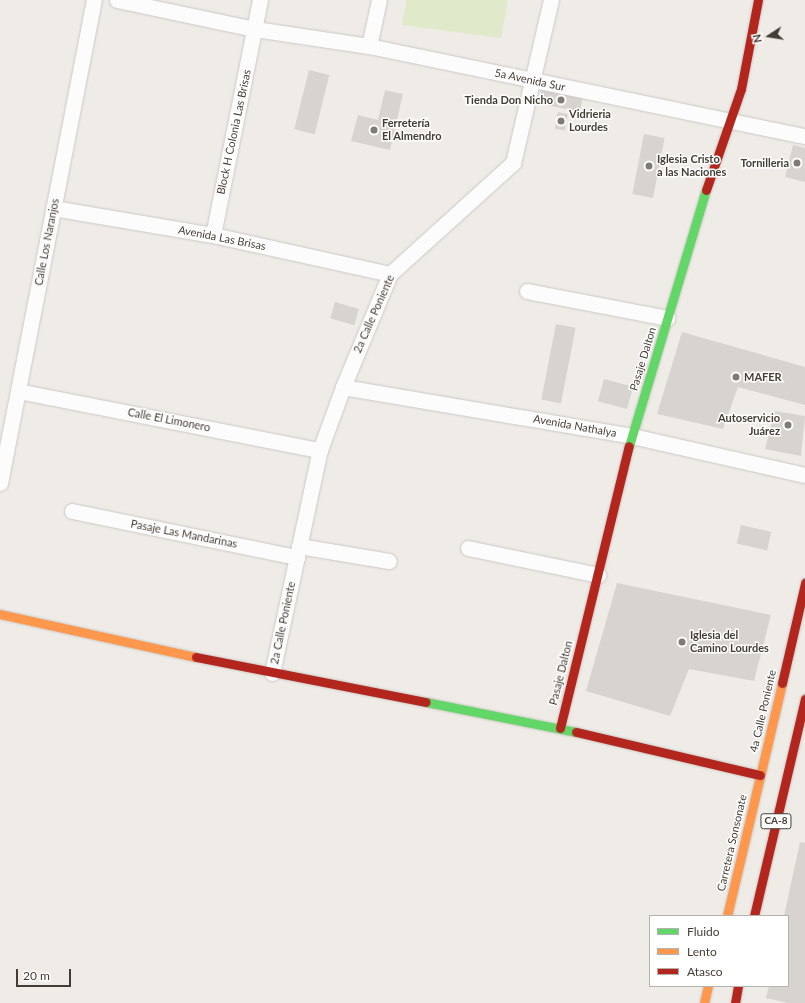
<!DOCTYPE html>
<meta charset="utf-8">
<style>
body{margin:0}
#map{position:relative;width:805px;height:1003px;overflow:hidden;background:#efece8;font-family:Lato,sans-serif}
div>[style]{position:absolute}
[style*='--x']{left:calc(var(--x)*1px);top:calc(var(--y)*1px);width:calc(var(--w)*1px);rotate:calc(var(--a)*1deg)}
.green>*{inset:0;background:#e0e9c9}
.building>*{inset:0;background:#d7d3cf;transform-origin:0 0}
.roads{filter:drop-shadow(0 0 1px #cbc8c4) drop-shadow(0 0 1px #cbc8c4)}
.street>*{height:15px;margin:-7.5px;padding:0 7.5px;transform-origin:7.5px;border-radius:7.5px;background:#fdfcfc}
.fast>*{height:9px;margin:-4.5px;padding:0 4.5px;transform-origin:4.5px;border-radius:4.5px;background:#63d668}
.slow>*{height:9px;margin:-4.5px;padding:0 4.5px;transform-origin:4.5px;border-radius:4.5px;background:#ff974d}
.jam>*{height:9px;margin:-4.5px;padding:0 4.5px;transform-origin:4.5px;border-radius:4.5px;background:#b3261e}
.dots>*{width:11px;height:11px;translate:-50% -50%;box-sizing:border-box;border:2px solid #fff;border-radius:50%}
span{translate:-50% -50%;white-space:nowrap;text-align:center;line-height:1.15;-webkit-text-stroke:3px #fff;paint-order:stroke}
.shield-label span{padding:1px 3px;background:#fff;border:1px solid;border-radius:3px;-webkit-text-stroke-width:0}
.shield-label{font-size:10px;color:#443d35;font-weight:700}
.street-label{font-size:11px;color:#443d35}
.poi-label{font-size:11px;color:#443d35;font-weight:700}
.right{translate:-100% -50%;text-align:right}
.left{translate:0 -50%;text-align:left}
.legend{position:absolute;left:649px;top:915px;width:140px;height:72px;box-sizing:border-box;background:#fff;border:1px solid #b4b1ae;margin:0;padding:5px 7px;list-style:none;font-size:12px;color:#443d35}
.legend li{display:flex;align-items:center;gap:8px;height:20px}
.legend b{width:20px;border:1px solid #b4b1ae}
.north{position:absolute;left:749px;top:16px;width:40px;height:40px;-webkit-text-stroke:3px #fff;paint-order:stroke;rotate:258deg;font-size:11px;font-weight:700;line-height:16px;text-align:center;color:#443d35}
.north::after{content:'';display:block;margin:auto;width:14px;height:18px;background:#443d35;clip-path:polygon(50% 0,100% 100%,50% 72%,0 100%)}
.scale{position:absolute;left:16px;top:969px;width:55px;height:18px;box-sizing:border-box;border:2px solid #443d35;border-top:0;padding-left:5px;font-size:12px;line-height:14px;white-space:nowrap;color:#443d35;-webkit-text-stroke:3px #fff;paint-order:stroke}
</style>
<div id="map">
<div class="green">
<i style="clip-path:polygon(407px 0,508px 0,501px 38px,402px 25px)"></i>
</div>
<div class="building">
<i style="left:309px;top:70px;width:21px;height:61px;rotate:14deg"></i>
<i style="left:542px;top:87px;width:42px;height:17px;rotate:11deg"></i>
<i style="clip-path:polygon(385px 90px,403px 94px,390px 150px,351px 141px,358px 115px,378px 120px)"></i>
<i style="left:558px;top:112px;width:10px;height:17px;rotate:11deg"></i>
<i style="left:644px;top:134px;width:21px;height:61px;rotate:11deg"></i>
<i style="clip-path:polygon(793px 145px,805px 148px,805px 182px,785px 177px)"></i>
<i style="left:335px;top:302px;width:25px;height:17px;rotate:16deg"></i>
<i style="left:556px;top:324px;width:20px;height:77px;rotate:11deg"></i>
<i style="clip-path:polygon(682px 332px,805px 367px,805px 405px,738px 387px,723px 429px,657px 414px)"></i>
<i style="left:604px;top:379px;width:30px;height:23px;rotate:15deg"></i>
<i style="clip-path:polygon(775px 411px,805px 416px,801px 456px,765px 449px)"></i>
<i style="left:741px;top:525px;width:31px;height:19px;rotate:13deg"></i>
<i style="clip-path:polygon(617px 583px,771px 615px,754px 681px,689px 669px,670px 716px,586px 691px)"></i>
<i style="clip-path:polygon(800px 842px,805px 843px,805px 1003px,788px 1003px,766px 998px,769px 986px,788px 986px,788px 916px,784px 916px)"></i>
</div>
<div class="roads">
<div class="street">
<i style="--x:117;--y:0;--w:141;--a:11.9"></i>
<i style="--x:255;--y:29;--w:115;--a:8.5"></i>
<i style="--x:369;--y:46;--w:445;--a:11.7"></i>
<i style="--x:369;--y:46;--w:47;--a:-77.7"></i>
<i style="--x:53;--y:208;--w:162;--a:9.6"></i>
<i style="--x:213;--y:235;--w:181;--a:12.4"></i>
<i style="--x:213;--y:235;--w:240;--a:-78.7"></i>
<i style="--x:527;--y:291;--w:143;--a:10.9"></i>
<i style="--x:343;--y:387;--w:293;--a:9.6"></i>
<i style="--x:632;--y:436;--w:177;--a:12.7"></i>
<i style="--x:18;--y:391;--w:308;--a:11.1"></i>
<i style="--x:0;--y:483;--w:492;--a:-79"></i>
<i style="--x:72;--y:511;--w:230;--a:11.6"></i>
<i style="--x:299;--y:546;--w:91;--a:9.5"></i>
<i style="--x:468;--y:548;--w:133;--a:11.7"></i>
<i style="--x:272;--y:673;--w:228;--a:-77.9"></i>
<i style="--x:320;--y:450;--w:67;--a:-69.9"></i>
<i style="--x:343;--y:387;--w:122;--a:-67.4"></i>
<i style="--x:390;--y:274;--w:166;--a:-42.1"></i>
<i style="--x:513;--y:163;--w:167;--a:-76.9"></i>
</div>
<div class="fast">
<i style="--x:629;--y:446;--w:267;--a:-73.3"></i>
<i style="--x:426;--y:702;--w:153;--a:11.3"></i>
</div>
<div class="slow">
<i style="--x:0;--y:614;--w:201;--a:12.4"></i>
<i style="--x:727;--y:916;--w:239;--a:-76.7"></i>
<i style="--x:704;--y:1003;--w:17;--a:-77"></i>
</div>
<div class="jam">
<i style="--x:706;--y:190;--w:107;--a:-70.9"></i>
<i style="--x:741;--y:89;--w:91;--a:-79.2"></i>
<i style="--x:196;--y:657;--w:234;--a:11.1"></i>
<i style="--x:782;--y:683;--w:103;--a:-77"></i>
<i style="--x:560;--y:728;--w:290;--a:-76.3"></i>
<i style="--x:576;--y:732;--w:189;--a:13.2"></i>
<i style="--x:754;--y:916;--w:223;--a:-76.8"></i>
<i style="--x:735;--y:1003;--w:17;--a:-80"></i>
</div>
</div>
<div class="dots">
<i style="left:561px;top:100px;background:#807a74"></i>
<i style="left:561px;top:121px;background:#807a74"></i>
<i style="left:374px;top:130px;background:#807a74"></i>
<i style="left:797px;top:163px;background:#807a74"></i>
<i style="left:649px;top:166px;background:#807a74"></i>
<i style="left:736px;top:377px;background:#807a74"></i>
<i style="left:788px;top:425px;background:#807a74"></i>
<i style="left:682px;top:642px;background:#807a74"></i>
</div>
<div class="shield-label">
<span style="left:776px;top:821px">CA-8</span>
</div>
<div class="street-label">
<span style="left:530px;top:80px;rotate:12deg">5a Avenida Sur</span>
<span style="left:234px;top:132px;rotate:-78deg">Block H Colonia Las Brisas</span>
<span style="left:222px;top:238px;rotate:11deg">Avenida Las Brisas</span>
<span style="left:47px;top:242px;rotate:-79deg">Calle Los Naranjos</span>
<span style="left:374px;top:314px;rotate:-66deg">2a Calle Poniente</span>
<span style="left:643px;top:359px;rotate:-73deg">Pasaje Dalton</span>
<span style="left:169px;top:420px;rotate:11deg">Calle El Limonero</span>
<span style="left:575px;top:426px;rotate:10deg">Avenida Nathalya</span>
<span style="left:184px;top:534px;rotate:11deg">Pasaje Las Mandarinas</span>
<span style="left:283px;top:623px;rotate:-78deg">2a Calle Poniente</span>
<span style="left:561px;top:673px;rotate:-76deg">Pasaje Dalton</span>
<span style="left:763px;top:711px;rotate:-77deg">4a Calle Poniente</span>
<span style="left:732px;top:843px;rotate:-77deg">Carretera Sonsonate</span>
</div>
<div class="poi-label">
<span class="right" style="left:553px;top:100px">Tienda Don Nicho</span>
<span class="left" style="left:569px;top:121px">Vidrieria<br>Lourdes</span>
<span class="left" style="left:382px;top:130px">Ferretería<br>El Almendro</span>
<span class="left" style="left:657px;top:166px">Iglesia Cristo<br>a las Naciones</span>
<span class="right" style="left:789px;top:163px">Tornilleria</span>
<span class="left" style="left:744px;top:377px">MAFER</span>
<span class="right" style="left:780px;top:425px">Autoservicio<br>Juárez</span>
<span class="left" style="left:690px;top:642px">Iglesia del<br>Camino Lourdes</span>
</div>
<ul class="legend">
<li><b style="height:5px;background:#63d668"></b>Fluido</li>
<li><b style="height:5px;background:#ff974d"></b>Lento</li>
<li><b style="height:5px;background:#b3261e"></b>Atasco</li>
</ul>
<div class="north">N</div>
<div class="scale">20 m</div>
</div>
